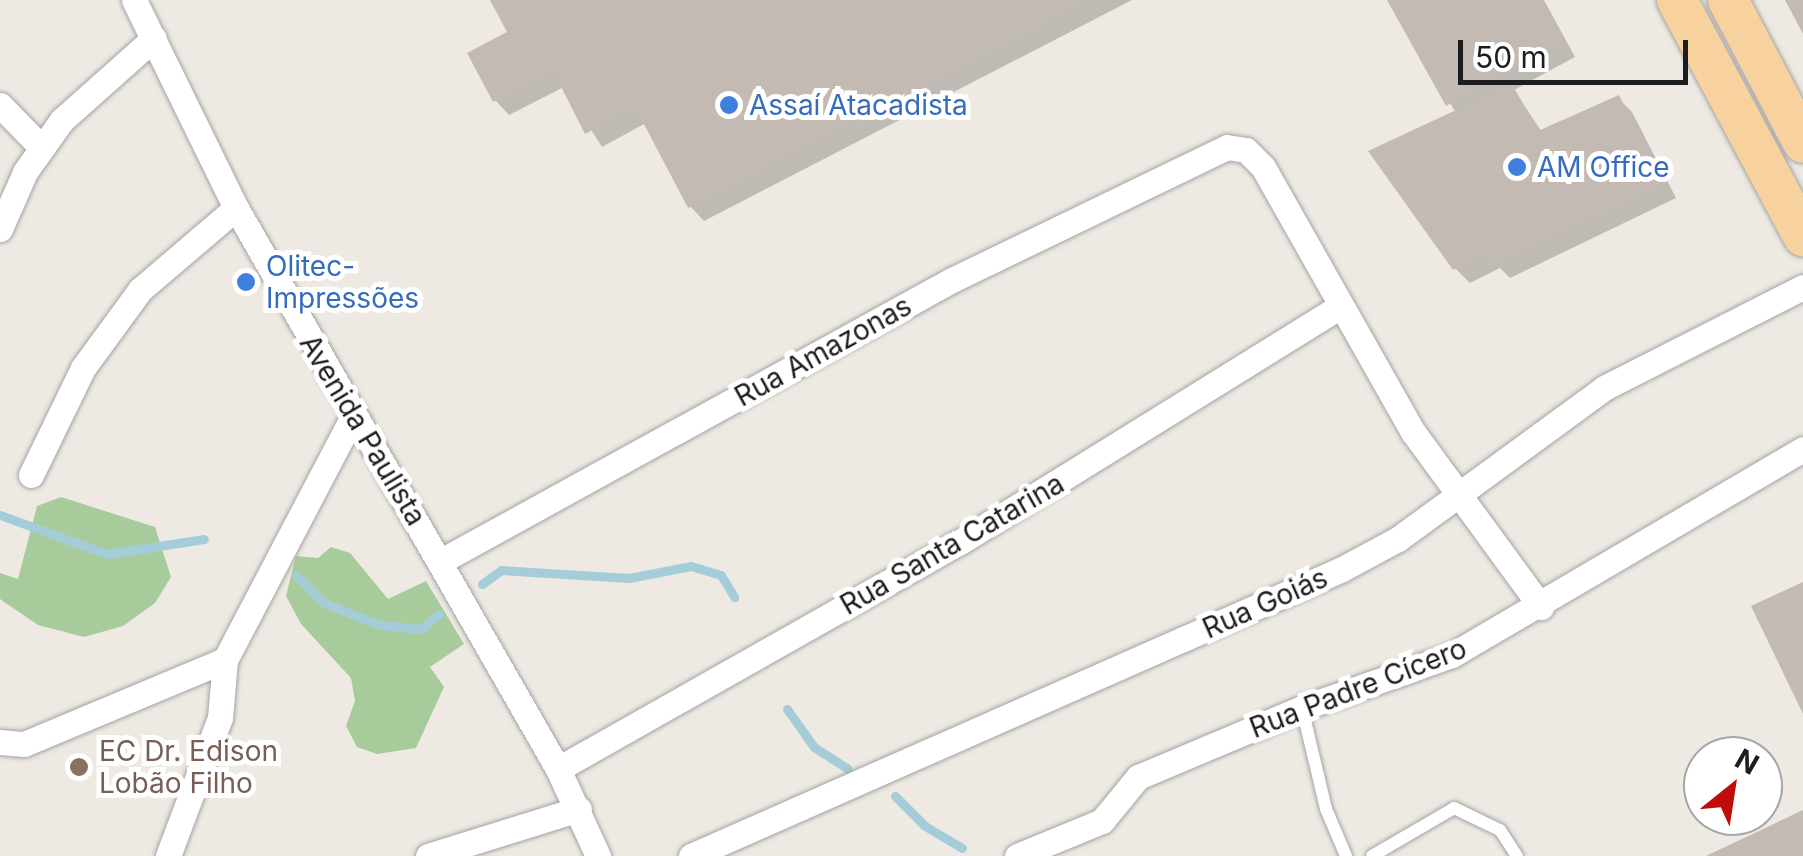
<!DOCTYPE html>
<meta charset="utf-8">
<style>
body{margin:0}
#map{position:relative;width:1803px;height:856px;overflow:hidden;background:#eeeae3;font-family:Inter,sans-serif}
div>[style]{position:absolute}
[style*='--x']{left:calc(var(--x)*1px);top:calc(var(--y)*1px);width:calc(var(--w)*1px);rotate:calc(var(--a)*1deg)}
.forest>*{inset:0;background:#a7cb9a}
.shadow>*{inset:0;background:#0003}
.stream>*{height:9px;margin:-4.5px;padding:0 4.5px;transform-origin:4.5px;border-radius:4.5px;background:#a5cdd9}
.building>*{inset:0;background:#c2bab3}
.roads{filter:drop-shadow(0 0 2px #a4a4a4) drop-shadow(0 0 2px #a4a4a4)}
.service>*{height:12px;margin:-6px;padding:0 6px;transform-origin:6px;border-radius:6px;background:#fff}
.minor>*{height:25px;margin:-12.5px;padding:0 12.5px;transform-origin:12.5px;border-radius:12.5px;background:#fff}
.primary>*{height:40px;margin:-20px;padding:0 20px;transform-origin:20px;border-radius:20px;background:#f7d29f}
.dots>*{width:28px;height:28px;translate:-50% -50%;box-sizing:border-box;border:5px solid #fff;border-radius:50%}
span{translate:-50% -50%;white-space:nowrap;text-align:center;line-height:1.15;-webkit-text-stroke:10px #fff;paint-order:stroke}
.shop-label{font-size:28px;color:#366cbe}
.left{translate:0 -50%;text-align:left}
.street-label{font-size:28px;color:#1d1d1d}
.education-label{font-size:28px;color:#785e54}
.north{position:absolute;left:1683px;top:736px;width:100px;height:100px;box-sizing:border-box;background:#fff;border:2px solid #a5a5a5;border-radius:50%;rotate:30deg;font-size:28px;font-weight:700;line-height:40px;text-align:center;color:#1d1d1d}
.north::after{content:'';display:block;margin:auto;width:35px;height:45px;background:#c00d0a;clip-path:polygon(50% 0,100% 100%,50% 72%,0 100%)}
.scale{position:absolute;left:1458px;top:40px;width:230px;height:45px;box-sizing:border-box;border:5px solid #1d1d1d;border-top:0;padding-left:12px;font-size:30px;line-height:35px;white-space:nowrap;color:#1d1d1d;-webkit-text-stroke:8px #fff;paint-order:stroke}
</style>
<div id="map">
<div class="forest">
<i style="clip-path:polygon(61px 497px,155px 527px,171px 577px,155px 603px,123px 626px,84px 637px,38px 625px,0 599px,0 573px,18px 579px,37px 506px)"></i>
<i style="clip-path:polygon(331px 547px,350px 553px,388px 599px,426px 581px,464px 644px,430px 667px,444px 687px,416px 748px,377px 754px,357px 747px,346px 726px,355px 701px,351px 678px,301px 624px,286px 596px,296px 556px,318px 558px)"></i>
</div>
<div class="shadow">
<i style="clip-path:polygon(493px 0,1132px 0,704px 221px,690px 206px,646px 123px,602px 147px,564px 87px,509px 115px,495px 100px,510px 33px)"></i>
<i style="clip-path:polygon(1390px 0,1544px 0,1575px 57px,1514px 90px,1542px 132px,1618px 98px,1632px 112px,1676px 198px,1510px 278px,1500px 268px,1470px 283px,1455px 268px,1456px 113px)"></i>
<i style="clip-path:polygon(249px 272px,257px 283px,245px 294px,238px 285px)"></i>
</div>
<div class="stream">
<i style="--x:0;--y:515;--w:114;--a:20"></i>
<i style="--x:107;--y:554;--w:98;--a:-8.8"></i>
<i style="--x:296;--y:575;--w:40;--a:45"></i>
<i style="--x:324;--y:603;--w:60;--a:21.4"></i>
<i style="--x:380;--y:625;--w:41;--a:5.6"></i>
<i style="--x:421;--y:629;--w:23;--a:-40"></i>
<i style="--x:482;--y:584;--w:24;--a:-36"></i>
<i style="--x:501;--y:570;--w:128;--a:3.6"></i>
<i style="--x:629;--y:578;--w:63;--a:-11"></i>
<i style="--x:691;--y:566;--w:31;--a:17"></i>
<i style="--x:721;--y:575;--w:26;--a:59"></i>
<i style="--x:787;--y:709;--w:47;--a:54.6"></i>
<i style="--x:814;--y:747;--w:40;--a:32.9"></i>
<i style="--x:895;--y:796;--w:42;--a:45"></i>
<i style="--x:925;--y:826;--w:43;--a:30.7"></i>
</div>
<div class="building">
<i style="clip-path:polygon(490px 0,1091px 0,688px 208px,635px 107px,585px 134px,553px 71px,493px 102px,467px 53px,507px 32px)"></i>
<i style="clip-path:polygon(1387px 0,1539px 0,1563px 42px,1446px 106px)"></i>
<i style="clip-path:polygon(1785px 0,1803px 0,1803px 34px)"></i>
<i style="clip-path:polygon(1512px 84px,1538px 131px,1619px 95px,1663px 184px,1494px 266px,1488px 252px,1453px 270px,1368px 151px)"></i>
<i style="clip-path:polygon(1803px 582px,1803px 714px,1751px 606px)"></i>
<i style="clip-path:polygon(1803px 810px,1803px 856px,1706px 856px)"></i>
</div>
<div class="roads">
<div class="service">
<i style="--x:1302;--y:708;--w:104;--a:76.6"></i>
<i style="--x:1326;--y:809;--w:51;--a:66.9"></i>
<i style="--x:1372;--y:856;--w:95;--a:-30.3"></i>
<i style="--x:1454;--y:808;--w:51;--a:25.6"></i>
<i style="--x:1500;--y:830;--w:31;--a:57"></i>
</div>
<div class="minor">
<i style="--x:134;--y:0;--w:232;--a:63.9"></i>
<i style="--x:236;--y:208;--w:647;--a:60.15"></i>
<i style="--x:558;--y:769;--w:96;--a:65.3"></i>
<i style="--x:0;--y:105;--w:60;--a:45.7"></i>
<i style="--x:0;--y:229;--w:62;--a:-66.3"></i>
<i style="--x:25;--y:172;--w:64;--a:-54.6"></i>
<i style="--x:62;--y:120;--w:123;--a:-41.7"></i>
<i style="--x:31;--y:475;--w:119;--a:-64.1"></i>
<i style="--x:83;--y:368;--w:97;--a:-53.8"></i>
<i style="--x:140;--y:290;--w:126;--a:-40.5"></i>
<i style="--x:441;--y:561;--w:583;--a:-28.81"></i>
<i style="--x:952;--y:280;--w:305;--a:-25.8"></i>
<i style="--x:1227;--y:147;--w:19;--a:9"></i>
<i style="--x:1246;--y:150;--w:24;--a:45"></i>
<i style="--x:1263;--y:167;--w:305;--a:60.5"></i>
<i style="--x:1413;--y:432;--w:217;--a:53.8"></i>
<i style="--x:0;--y:742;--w:24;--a:5"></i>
<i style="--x:24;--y:744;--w:218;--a:-22.7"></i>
<i style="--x:558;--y:769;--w:462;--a:-29.5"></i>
<i style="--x:960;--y:542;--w:447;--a:-31.8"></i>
<i style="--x:168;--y:856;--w:147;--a:-69.4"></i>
<i style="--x:220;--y:718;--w:58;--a:-85.1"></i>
<i style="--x:225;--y:660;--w:273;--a:-62.3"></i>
<i style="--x:428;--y:856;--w:158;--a:-17.3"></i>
<i style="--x:691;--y:856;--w:711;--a:-23.79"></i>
<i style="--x:1342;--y:569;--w:64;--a:-28.2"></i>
<i style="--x:1398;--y:539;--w:255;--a:-36.2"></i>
<i style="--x:1604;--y:388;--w:223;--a:-26.9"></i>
<i style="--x:1017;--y:856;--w:92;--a:-22.4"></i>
<i style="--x:1102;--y:821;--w:57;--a:-50.7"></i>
<i style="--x:1138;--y:777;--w:178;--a:-22.8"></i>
<i style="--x:1302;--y:708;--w:159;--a:-19.5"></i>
<i style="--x:1452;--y:655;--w:407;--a:-30.4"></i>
</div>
<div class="primary">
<i style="--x:1677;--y:0;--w:268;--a:61.9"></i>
<i style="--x:1728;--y:0;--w:161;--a:62.3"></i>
</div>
</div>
<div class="dots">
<i style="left:729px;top:105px;background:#3f7fe0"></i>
<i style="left:1517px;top:167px;background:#3f7fe0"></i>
<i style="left:246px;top:282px;background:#3f7fe0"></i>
<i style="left:79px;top:767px;background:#8d6e63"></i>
</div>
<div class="shop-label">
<span class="left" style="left:749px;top:105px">Assaí Atacadista</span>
<span class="left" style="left:1537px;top:167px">AM Office</span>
<span class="left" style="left:266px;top:282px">Olitec-<br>Impressões</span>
</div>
<div class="street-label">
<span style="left:823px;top:351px;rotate:-29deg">Rua Amazonas</span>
<span style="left:363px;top:430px;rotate:59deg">Avenida Paulista</span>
<span style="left:952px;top:544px;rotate:-30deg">Rua Santa Catarina</span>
<span style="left:1265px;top:603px;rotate:-24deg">Rua Goiás</span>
<span style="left:1358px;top:688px;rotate:-21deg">Rua Padre Cícero</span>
</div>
<div class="education-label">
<span class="left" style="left:99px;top:767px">EC Dr. Edison<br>Lobão Filho</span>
</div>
<div class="north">N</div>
<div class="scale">50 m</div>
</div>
